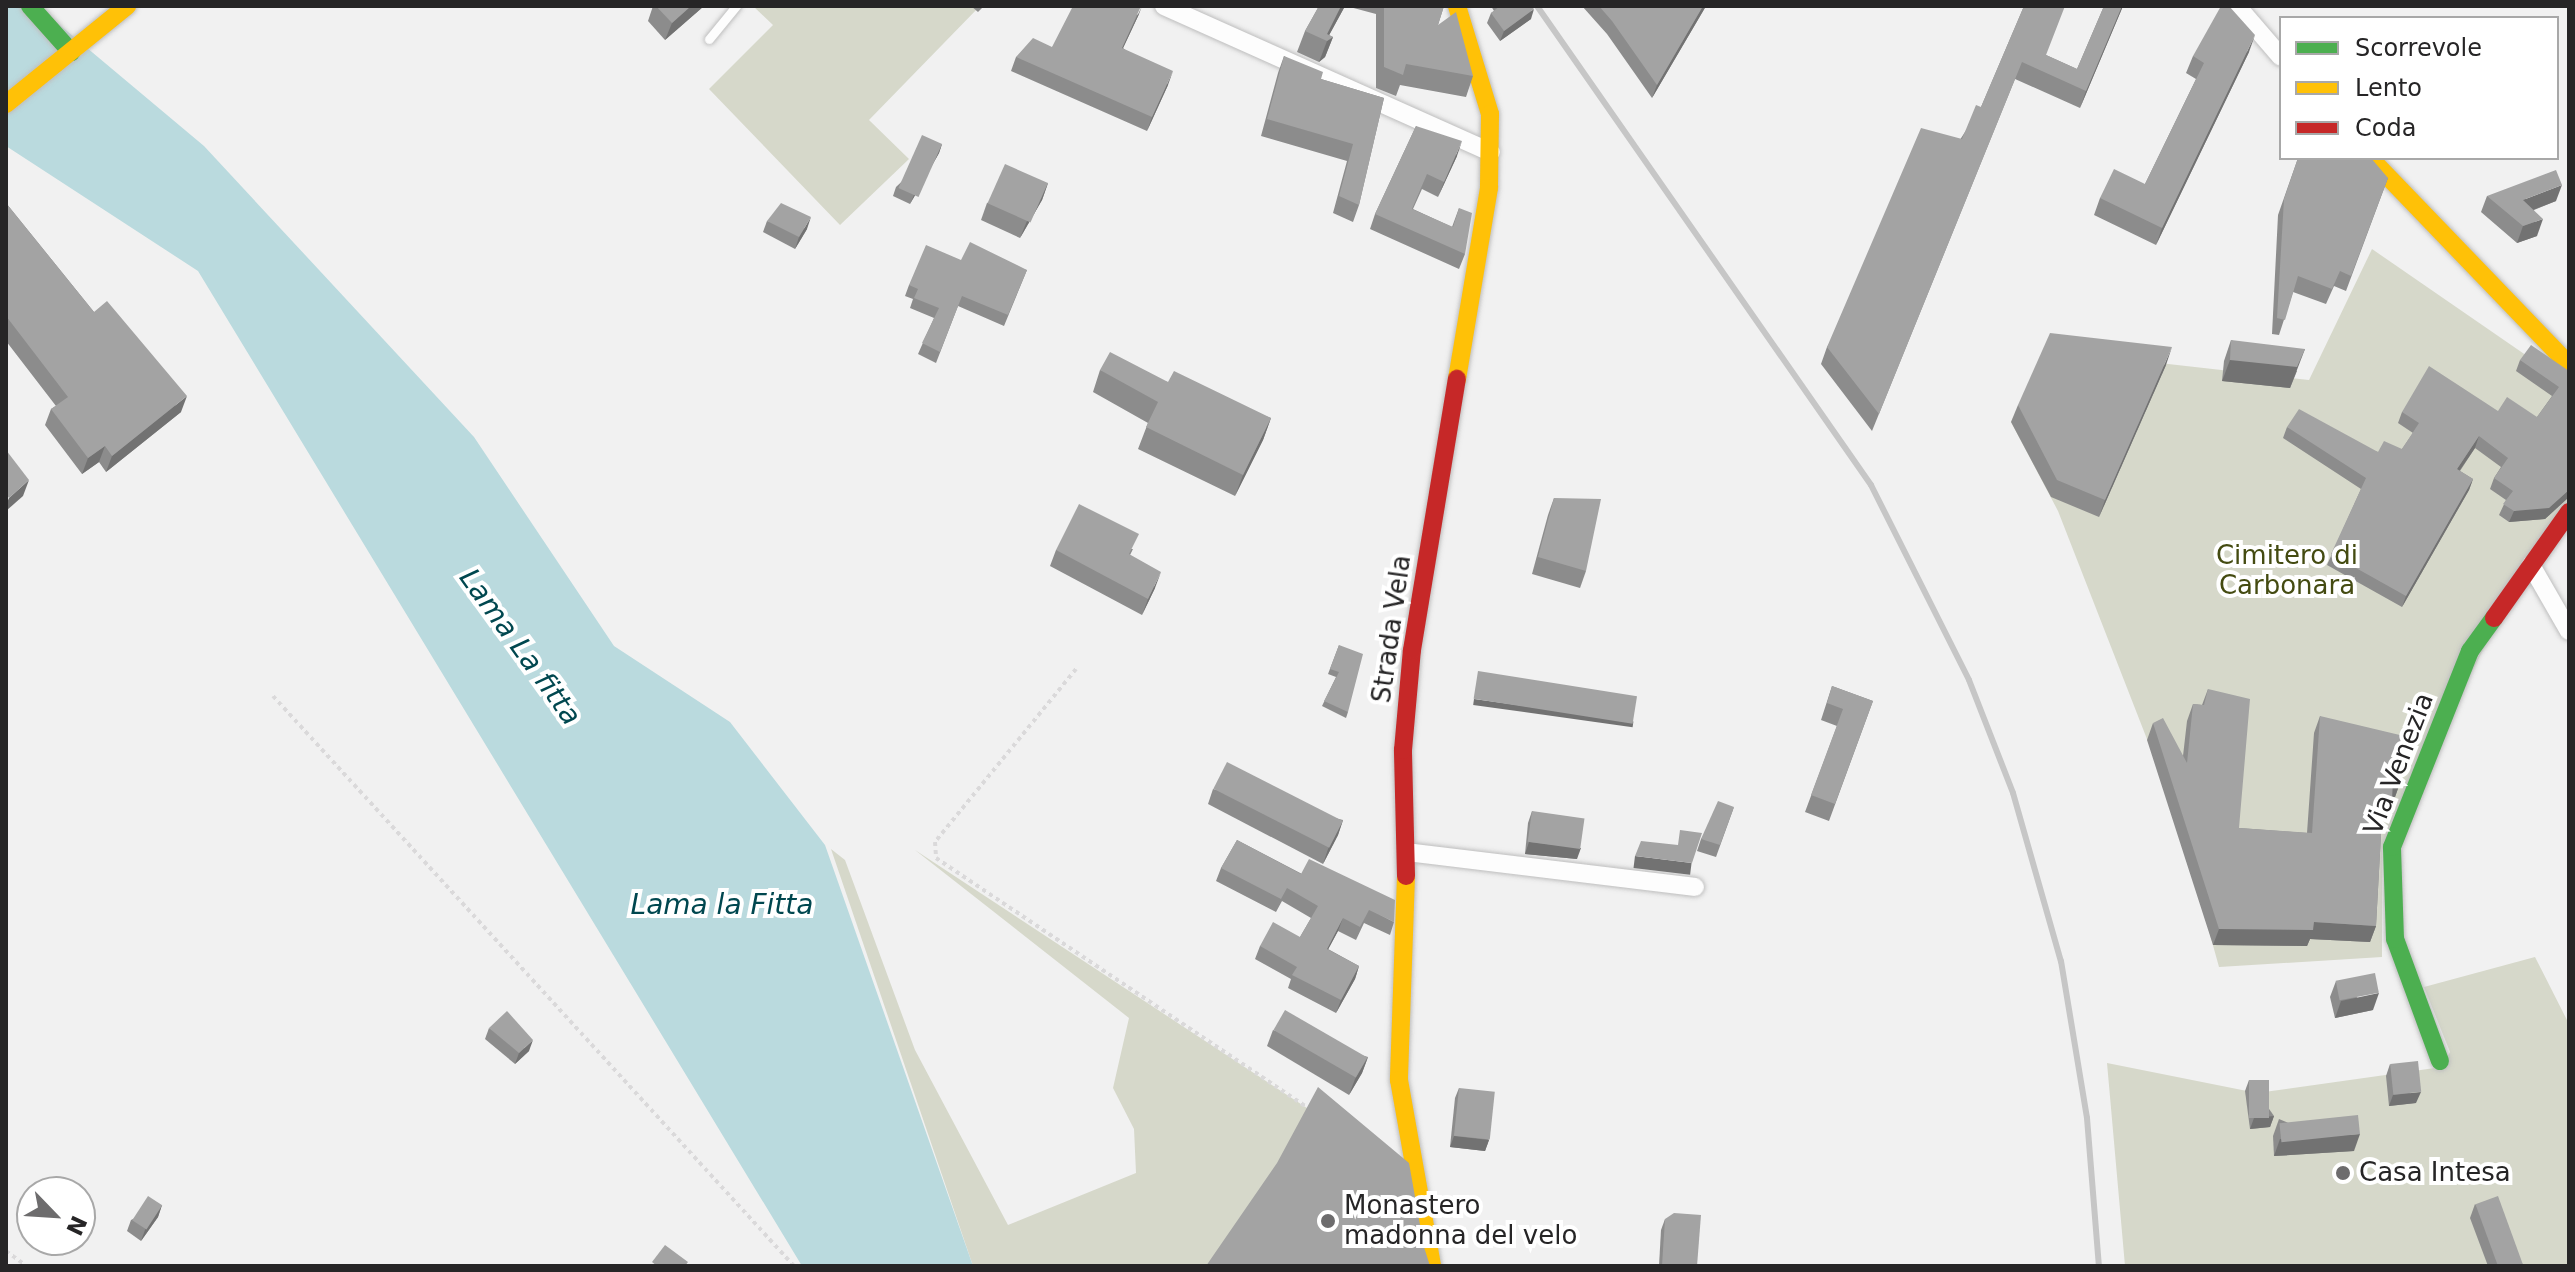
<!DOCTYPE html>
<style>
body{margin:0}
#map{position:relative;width:2575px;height:1272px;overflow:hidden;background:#f1f1f1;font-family:"DejaVu Sans",sans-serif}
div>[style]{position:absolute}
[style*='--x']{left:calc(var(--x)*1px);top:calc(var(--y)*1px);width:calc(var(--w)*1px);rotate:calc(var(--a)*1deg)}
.green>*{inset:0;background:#d6d8ca}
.water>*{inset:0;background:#badade}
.path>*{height:4px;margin-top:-2px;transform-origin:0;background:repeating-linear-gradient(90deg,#dad9da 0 4px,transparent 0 8px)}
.roads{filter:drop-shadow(0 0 2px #bebebe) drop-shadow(0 0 2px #bebebe)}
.lane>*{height:9px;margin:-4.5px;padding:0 4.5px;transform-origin:4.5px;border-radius:4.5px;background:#fdfdfd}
.street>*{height:18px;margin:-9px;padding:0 9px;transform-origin:9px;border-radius:9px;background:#fdfdfd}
.fast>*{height:18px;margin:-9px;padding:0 9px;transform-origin:9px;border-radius:9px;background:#4caf50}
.slow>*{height:18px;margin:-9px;padding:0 9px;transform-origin:9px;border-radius:9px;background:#ffc107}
.jam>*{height:18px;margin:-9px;padding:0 9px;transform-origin:9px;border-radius:9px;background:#c62828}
.rail>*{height:6px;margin:-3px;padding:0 3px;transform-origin:3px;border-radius:3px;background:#c6c6c6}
.wall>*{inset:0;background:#8c8c8c}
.shaded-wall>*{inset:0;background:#727272;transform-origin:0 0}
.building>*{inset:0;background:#a3a3a3;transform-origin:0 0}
.dots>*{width:22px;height:22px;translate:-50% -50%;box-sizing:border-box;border:4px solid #fff;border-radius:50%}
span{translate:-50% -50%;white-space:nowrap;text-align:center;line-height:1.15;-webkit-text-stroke:8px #fff;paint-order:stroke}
.park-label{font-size:26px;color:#444b11}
.street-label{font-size:26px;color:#262526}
.poi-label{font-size:26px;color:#262526}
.left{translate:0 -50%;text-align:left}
.water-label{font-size:28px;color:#00474f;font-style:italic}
.frame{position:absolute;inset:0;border:8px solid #262526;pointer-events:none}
.legend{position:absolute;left:2279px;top:16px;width:280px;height:144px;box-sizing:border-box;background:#fff;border:2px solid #a8a8a8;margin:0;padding:10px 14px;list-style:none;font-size:24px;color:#262526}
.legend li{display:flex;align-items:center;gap:16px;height:40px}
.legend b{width:40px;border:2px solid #a8a8a8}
.north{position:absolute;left:16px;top:1176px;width:80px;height:80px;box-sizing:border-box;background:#fff;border:2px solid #a8a8a8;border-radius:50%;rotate:115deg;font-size:22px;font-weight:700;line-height:32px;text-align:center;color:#262526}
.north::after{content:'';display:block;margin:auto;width:28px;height:36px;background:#6d6c6d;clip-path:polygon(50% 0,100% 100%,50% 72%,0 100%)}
</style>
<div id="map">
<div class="green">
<i style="clip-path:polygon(753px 6px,980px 6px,869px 120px,909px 159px,840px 225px,709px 89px,773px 25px)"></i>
<i style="clip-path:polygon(2372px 249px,2569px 385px,2569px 499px,2537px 543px,2382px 850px,2382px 957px,2219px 967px,2177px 816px,2058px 511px,2011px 422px,2044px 350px,2309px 380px)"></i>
<i style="clip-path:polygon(831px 849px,845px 860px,915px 1050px,1008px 1225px,1136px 1173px,1134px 1129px,1113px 1088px,1129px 1018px,915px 850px,1310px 1110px,1422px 1266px,973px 1266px)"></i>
<i style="clip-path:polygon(2535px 957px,2569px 1024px,2569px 1266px,2125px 1266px,2107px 1063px,2257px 1093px,2442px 1067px,2450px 1052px,2424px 987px)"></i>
</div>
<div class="water">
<i style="clip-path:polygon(6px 6px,37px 6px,204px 146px,474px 437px,614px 646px,730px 722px,825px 845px,973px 1266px,802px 1266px,198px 271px,6px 146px)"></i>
</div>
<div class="path">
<i style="--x:1076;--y:669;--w:223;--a:129.2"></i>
<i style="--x:935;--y:842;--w:16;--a:86"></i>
<i style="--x:936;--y:858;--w:450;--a:33.9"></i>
<i style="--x:273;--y:696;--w:772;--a:47.57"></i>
<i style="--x:6;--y:1251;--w:26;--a:36"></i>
</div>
<div class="roads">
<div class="lane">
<i style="--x:709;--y:39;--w:43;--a:-50.7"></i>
</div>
<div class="street">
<i style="--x:1164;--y:6;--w:358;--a:24.1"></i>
<i style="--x:2237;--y:6;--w:67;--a:49.2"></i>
<i style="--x:2531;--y:565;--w:76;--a:60.1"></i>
<i style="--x:1406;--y:852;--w:291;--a:6.9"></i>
</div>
<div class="fast">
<i style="--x:30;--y:6;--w:62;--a:48.3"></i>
<i style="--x:2440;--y:1061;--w:130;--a:-110.2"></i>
<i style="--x:2395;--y:939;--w:92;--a:-91.9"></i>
<i style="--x:2392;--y:847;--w:211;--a:-68.3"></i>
<i style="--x:2470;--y:651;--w:41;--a:-54"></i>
</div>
<div class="slow">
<i style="--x:1457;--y:6;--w:113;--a:73"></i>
<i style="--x:1490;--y:114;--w:74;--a:90.8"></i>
<i style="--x:1489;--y:188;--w:194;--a:99.5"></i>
<i style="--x:6;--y:104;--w:156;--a:-39"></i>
<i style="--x:2370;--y:158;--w:287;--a:46.1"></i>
<i style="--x:1406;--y:876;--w:204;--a:92"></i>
<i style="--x:1399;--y:1080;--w:189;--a:79.9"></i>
</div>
<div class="jam">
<i style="--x:2494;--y:618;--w:130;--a:-54.7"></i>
<i style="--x:1406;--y:876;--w:126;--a:-91.4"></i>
<i style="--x:1403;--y:750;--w:100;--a:-84.9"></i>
<i style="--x:1412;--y:650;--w:275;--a:-80.6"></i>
</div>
</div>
<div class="rail">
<i style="--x:1537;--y:6;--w:584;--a:55.11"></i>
<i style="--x:1871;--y:485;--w:218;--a:63.3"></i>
<i style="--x:1969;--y:680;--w:121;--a:68.7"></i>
<i style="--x:2013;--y:793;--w:175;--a:74.1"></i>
<i style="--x:2061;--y:961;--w:159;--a:80.6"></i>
<i style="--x:2087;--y:1118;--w:148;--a:85.4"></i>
</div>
<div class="wall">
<i style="clip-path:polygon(653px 6px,704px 6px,665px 40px,648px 21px)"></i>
<i style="clip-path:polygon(971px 6px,984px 6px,978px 12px)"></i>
<i style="clip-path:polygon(1319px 6px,1345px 6px,1329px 35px,1333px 37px,1325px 57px,1319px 62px,1297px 52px,1305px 31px)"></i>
<i style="clip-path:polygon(1346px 6px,1444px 6px,1438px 25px,1473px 76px,1466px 97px,1400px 85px,1396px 96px,1376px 88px,1376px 14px)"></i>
<i style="clip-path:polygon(1491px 6px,1531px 6px,1531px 19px,1500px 41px,1487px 23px,1491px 13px,1494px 11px)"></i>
<i style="clip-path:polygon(1582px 6px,1706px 6px,1652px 98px,1607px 34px)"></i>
<i style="clip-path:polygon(2024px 6px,2046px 55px,2077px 69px,2104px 6px,2123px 6px,2080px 108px,2015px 79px,1872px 431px,1821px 364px,1827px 347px,1981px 107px)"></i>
<i style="clip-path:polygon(1139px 14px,1123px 48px,1168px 85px,1147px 131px,1011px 71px,1016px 57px,1052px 47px)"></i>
<i style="clip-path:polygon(2249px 52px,2156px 245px,2094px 215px,2100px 198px,2145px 184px,2196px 79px,2186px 73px,2193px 56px)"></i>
<i style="clip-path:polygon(1284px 56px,1321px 79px,1384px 98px,1359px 205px,1353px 222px,1333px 213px,1347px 161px,1261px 136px,1278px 73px)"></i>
<i style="clip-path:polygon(1416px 126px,1457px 156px,1438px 197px,1422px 189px,1413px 209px,1452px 227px,1459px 208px,1465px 254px,1459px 269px,1370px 229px,1375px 214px)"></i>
<i style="clip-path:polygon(942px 144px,939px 153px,910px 204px,893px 196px,896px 187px)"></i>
<i style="clip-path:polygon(2298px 158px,2388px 178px,2346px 291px,2334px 286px,2326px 304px,2293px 292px,2279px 335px,2272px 334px,2278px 215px)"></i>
<i style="clip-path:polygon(1048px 183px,1042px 200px,1020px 238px,981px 220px,987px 203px)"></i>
<i style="clip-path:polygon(2487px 196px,2556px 201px,2534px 210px,2537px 236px,2517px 243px,2481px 212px)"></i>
<i style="clip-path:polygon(6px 203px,94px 312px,181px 412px,106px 472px,99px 462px,82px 474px,45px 425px,51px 409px,56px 406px,6px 341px)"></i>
<i style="clip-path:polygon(767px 221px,807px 229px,795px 249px,763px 232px)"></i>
<i style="clip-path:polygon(961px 260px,1027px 270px,1004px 326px,958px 306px,936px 363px,918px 354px,934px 318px,910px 308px,913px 299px,905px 296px,909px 285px)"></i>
<i style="clip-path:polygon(2231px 340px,2297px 371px,2290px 388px,2222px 381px,2224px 361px)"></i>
<i style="clip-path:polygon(2520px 360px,2569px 371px,2569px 497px,2545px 519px,2509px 522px,2499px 515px,2506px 500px,2490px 489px,2494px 478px,2501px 467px,2475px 448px,2460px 471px,2473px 479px,2469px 490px,2402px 607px,2327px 565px,2361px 489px,2283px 438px,2287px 427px,2378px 452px,2402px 449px,2413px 433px,2398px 423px,2402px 412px,2498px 411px,2537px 417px,2552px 396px,2516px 371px)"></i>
<i style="clip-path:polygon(2166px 365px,2099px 517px,2051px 497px,2011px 422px,2018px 405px)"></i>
<i style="clip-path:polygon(1100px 370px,1168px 382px,1271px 418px,1263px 440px,1235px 496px,1138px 449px,1148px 423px,1093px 392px)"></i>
<i style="clip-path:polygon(1554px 498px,1586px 571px,1580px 588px,1532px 574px,1548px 515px)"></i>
<i style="clip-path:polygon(1133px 549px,1130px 555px,1155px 588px,1142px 615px,1050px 566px,1056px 550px)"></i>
<i style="clip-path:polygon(1339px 645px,1348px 712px,1346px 718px,1322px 706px,1336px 677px,1328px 674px)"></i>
<i style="clip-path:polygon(1832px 686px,1873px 701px,1829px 821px,1805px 812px,1837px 726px,1821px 720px)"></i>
<i style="clip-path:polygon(2208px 689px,2239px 828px,2307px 833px,2314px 733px,2320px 716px,2401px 780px,2395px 797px,2392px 797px,2386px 817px,2382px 816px,2376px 926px,2370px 942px,2310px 939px,2307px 946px,2213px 945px,2147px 740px,2153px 723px,2183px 756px,2187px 721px,2193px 704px,2202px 705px)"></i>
<i style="clip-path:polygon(1213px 789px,1343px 820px,1338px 835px,1323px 864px,1208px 804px)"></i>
<i style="clip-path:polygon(1734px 807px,1716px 857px,1697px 851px,1701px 839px)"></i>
<i style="clip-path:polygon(1532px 811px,1577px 859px,1525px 854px,1528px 823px)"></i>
<i style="clip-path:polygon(1237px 840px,1394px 922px,1390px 935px,1364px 923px,1356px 940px,1338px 931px,1328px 949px,1359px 966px,1355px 979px,1336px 1013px,1288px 988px,1291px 979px,1255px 959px,1260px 946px,1300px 937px,1311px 918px,1282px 901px,1276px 912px,1216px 881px,1221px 868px)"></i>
<i style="clip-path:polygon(2336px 981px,2373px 1010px,2335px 1018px,2330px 997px)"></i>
<i style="clip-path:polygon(489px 1028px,529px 1051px,515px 1064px,485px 1039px)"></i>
<i style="clip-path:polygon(1273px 1030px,1368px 1057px,1362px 1073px,1349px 1095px,1267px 1046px)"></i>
<i style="clip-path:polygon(2390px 1064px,2416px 1103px,2389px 1106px,2386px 1076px)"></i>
<i style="clip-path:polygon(2249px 1080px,2274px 1116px,2270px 1127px,2250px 1129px,2245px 1091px)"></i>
<i style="clip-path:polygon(1459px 1088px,1489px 1140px,1485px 1151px,1450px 1147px,1455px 1098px)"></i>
<i style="clip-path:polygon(2279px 1119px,2354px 1151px,2274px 1156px,2273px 1136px)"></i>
<i style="clip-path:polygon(2475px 1204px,2524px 1266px,2488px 1266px,2470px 1218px)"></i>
<i style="clip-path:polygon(162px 1205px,158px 1217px,141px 1241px,127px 1231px,131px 1220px)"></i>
<i style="clip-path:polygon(1665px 1219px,1697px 1266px,1659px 1266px,1661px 1230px)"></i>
</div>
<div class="shaded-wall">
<i style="clip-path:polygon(691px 6px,704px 6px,665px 40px,672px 23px)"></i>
<i style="clip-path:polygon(1142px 6px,1139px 14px,1117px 61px,1122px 48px)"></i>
<i style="clip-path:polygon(1341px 6px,1345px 6px,1326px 41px,1327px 34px)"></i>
<i style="clip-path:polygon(1703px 6px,1706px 6px,1652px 98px,1657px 85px)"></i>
<i style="clip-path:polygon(2122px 6px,2123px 6px,2080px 108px,2086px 91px)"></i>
<i style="clip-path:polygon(1534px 9px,1531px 19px,1500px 41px,1504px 31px)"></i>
<i style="clip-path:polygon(2255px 35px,2249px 52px,2156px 245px,2162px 228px)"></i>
<i style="clip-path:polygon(1333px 37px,1325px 57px,1319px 62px,1327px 41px)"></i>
<i style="clip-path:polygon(1173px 71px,1168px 85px,1147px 131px,1152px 117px)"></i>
<i style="clip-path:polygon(1462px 141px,1457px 156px,1438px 197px,1444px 182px)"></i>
<i style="clip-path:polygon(942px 144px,939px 153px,910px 204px,914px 195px)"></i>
<i style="clip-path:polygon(1048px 183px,1042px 200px,1020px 238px,1027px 221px)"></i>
<i style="clip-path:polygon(2562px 185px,2556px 201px,2517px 216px,2523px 200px)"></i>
<i style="clip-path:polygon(811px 217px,807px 229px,795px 249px,799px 237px)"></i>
<i style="clip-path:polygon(2543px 219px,2537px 236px,2517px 243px,2523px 226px)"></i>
<i style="clip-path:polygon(2172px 347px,2166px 365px,2099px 517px,2105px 500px)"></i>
<i style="clip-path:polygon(2305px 349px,2290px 388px,2222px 381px,2230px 360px)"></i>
<i style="clip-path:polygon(187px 396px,181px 412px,106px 472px,112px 456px)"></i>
<i style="clip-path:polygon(1271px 418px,1263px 440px,1235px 496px,1243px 475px)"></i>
<i style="clip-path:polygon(2479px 436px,2475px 448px,2453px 480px,2457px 469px)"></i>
<i style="clip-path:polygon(105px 446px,99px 462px,82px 474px,88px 458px)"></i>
<i style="clip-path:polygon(2473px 479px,2469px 490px,2402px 607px,2406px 596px)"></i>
<i style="clip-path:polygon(29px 480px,23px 496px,6px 511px,6px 505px,9px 498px)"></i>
<i style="clip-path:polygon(2569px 490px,2569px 497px,2545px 519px,2509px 522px,2514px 511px)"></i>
<i style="clip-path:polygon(1161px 572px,1155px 588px,1142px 615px,1148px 599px)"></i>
<i style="left:1474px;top:699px;width:161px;height:6px;rotate:8deg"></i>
<i style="clip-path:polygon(2393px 780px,2401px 780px,2395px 797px,2387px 796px)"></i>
<i style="clip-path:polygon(2383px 799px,2392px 800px,2386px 817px,2377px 816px)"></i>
<i style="clip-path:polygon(1343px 820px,1338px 835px,1323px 864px,1328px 849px)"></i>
<i style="clip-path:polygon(1529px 842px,1581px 848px,1577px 859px,1525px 854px)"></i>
<i style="left:1635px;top:856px;width:57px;height:12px;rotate:7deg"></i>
<i style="clip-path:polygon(1343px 918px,1338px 931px,1322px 961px,1327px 949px)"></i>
<i style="clip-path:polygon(2314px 922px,2376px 926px,2370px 942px,2310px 939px,2307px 946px,2213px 945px,2219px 929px)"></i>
<i style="clip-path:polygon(1359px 966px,1355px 979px,1336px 1013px,1341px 1000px)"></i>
<i style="clip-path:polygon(2379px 993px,2373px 1010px,2335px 1018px,2341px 1001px)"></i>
<i style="clip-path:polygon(533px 1040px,529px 1051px,515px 1064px,519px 1053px)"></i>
<i style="clip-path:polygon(1368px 1057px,1362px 1073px,1349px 1095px,1355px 1079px)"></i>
<i style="clip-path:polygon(2421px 1092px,2416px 1103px,2389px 1106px,2393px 1095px)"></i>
<i style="clip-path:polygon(2274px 1116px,2270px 1127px,2250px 1129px,2254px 1118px)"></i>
<i style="clip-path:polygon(2360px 1134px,2354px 1151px,2274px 1156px,2280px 1139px)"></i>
<i style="clip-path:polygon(1454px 1136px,1489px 1140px,1485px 1151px,1450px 1147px)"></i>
<i style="clip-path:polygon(162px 1205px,158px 1217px,141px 1241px,145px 1230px)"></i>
</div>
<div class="building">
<i style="clip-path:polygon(656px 6px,691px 6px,672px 23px)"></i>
<i style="clip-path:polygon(1073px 6px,1141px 6px,1122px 48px,1173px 71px,1152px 117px,1016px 57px,1033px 38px,1052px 47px)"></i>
<i style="clip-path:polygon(1319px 6px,1341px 6px,1327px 34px,1333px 37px,1327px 41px,1305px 31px)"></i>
<i style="clip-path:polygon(1384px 6px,1444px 6px,1438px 25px,1456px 12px,1473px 76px,1406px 64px,1403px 75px,1384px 67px)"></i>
<i style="clip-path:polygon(1500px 6px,1531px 6px,1534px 9px,1504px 31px,1491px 13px)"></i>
<i style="clip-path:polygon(1599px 6px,1703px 6px,1657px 85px,1612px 21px)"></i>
<i style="clip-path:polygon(2024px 6px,2065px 6px,2046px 55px,2077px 69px,2104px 6px,2122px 6px,2086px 91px,2022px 62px,1879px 414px,1827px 347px,1921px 128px,1962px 139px,1976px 105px,1981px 107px)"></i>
<i style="clip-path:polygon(2221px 6px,2229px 6px,2255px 35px,2162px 228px,2100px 198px,2114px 169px,2145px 184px,2204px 63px,2193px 56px)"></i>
<i style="clip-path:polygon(1284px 56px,1323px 72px,1321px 79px,1384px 98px,1359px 205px,1339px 196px,1353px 144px,1267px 119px)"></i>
<i style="clip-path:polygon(1416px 126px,1462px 141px,1444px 182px,1427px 174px,1412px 209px,1453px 227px,1459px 208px,1472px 213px,1465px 254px,1375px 214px)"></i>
<i style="left:922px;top:135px;width:22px;height:58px;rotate:24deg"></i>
<i style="clip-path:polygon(2298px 158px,2371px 158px,2388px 178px,2351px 276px,2340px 271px,2332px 289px,2298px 276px,2285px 320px,2277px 318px,2284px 199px)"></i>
<i style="left:1005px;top:164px;width:47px;height:43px;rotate:24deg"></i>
<i style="clip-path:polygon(2556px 170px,2562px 185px,2523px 200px,2543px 219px,2523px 226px,2487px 196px)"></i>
<i style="clip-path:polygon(6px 203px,94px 312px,107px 301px,187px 396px,112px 456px,105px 446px,88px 458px,51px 409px,68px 397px,6px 316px)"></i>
<i style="clip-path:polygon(781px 203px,811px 217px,799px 237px,767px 221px)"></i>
<i style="clip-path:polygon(970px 242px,1027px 270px,1008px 315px,962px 296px,940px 352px,922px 343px,939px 308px,914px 298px,918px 289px,909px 285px,926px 245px,961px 260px)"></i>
<i style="clip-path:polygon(2050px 333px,2172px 347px,2105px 500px,2057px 480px,2018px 405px)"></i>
<i style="clip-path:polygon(2231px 340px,2305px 349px,2297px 367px,2230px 360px)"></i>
<i style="clip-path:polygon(2531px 345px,2569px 371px,2569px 490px,2549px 508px,2514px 511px,2503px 504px,2513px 491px,2494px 478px,2508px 458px,2479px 436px,2457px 469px,2473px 479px,2406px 596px,2331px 554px,2366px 478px,2287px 427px,2299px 409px,2378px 452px,2384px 441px,2402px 449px,2419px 423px,2402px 412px,2429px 366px,2498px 411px,2507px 397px,2537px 417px,2559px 387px,2520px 360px)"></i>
<i style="clip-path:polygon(1110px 352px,1168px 382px,1174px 371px,1271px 418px,1243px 475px,1146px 427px,1158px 402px,1100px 370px)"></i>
<i style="clip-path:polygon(6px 450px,29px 480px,9px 498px,6px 494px)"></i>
<i style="clip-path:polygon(1554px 498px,1601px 499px,1586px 571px,1538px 557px)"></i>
<i style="clip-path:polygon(1079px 504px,1139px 534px,1129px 554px,1161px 572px,1148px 599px,1056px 550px)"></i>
<i style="clip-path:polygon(1339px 645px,1363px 654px,1348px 712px,1324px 701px,1339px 672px,1330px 669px)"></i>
<i style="left:1478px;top:671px;width:161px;height:28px;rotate:9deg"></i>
<i style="clip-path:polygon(1832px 686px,1873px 701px,1835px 804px,1811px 795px,1843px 709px,1827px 703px)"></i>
<i style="clip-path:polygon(2208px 689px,2250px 699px,2239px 828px,2312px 833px,2320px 716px,2404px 736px,2401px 780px,2393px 780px,2392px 800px,2383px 799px,2376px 926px,2314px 922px,2313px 930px,2219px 929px,2153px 723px,2163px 718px,2187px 763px,2193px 704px,2204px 705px)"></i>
<i style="left:1227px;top:762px;width:130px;height:30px;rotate:27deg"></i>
<i style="clip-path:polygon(1718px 801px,1734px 807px,1720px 845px,1701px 839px)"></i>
<i style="left:1532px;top:811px;width:53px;height:31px;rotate:8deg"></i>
<i style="clip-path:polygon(1680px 830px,1702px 833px,1692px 863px,1635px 856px,1641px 841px,1678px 845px)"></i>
<i style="clip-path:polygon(1237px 840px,1301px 874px,1309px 859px,1395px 900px,1394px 922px,1369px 910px,1360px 927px,1343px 918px,1327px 949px,1359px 966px,1341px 1000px,1292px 975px,1297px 967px,1260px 946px,1273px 922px,1300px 937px,1318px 906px,1287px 888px,1281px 899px,1221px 868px)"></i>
<i style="left:2375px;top:973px;width:20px;height:40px;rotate:79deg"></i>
<i style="left:1285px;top:1010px;width:95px;height:23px;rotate:30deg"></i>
<i style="clip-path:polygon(507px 1011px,533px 1040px,519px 1053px,489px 1028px)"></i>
<i style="left:2418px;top:1061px;width:31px;height:28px;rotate:84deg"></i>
<i style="left:2249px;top:1080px;width:20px;height:38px"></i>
<i style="clip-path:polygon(1318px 1087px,1409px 1163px,1424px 1247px,1430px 1266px,1206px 1266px,1277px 1163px)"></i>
<i style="left:1459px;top:1088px;width:36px;height:48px;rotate:6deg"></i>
<i style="left:2358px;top:1115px;width:19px;height:79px;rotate:84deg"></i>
<i style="left:148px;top:1196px;width:17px;height:29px;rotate:33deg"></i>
<i style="left:2498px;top:1196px;width:75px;height:24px;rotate:70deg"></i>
<i style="clip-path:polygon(1674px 1213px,1701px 1215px,1697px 1266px,1662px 1266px,1665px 1219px)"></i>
<i style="clip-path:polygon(665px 1245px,688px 1262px,685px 1266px,657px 1266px,652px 1262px)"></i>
</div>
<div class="dots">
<i style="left:2343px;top:1173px;background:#6d6c6d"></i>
<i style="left:1328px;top:1221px;background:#6d6c6d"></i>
</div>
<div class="park-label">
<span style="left:2287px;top:571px">Cimitero di<br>Carbonara</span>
</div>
<div class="street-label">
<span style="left:1392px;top:629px;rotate:-82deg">Strada Vela</span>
<span style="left:2399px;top:764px;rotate:-69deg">Via Venezia</span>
</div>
<div class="poi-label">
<span class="left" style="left:2359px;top:1173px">Casa Intesa</span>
<span class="left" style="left:1344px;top:1221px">Monastero<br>madonna del velo</span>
</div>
<div class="water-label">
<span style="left:520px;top:647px;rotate:54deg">Lama La fitta</span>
<span style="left:722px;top:905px">Lama la Fitta</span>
</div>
<div class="frame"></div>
<ul class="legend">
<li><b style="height:10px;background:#4caf50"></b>Scorrevole</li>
<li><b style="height:10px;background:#ffc107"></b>Lento</li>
<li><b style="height:10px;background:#c62828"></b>Coda</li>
</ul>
<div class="north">N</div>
</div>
